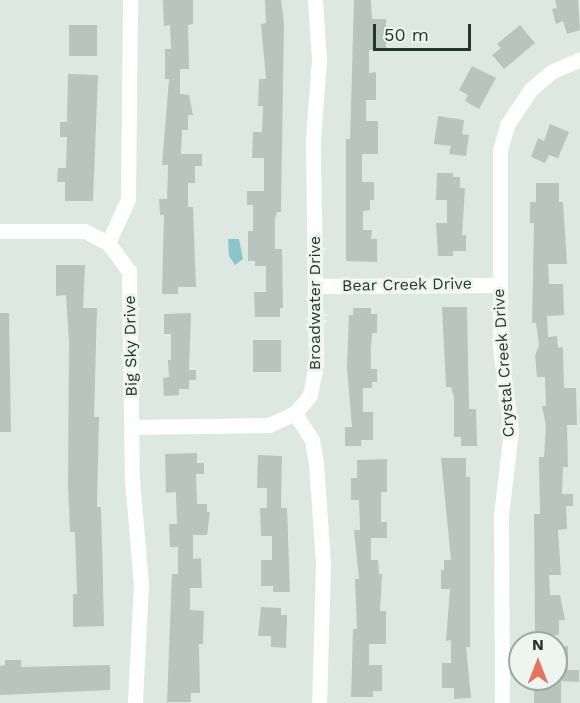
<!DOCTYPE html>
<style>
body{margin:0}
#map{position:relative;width:580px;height:703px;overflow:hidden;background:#dee8e2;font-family:"Work Sans",sans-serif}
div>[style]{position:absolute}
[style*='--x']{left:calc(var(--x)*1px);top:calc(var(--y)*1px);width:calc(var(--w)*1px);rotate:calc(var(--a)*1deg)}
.water>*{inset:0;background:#8ac5c9}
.building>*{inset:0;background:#b7c5be;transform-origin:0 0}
.minor>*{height:15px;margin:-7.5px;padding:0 7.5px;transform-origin:7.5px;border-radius:7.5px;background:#fff}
span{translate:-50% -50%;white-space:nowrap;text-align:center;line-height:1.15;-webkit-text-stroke:6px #eef5f1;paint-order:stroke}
.street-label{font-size:16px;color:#21362e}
.north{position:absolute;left:508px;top:631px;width:60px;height:60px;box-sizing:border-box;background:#eef5f1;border:2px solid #9ca9a3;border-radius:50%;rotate:0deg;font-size:16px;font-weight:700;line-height:24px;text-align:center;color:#21362e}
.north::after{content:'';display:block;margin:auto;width:21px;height:27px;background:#e5735f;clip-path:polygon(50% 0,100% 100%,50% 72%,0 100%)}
.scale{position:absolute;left:373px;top:24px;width:98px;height:27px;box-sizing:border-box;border:3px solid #21362e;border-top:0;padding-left:8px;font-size:18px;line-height:21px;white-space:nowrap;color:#21362e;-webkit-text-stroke:4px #eef5f1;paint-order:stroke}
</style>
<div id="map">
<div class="water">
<i style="clip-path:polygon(228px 239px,239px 239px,243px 259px,235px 265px,229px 256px)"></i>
</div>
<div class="building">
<i style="clip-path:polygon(163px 0,193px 0,193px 24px,188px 25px,189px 69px,180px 69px,180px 94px,189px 95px,193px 115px,188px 115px,188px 130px,182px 130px,181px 154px,202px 154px,202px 166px,195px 166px,195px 183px,188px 183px,188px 207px,193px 207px,196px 287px,178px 287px,178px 294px,162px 294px,164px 215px,160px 215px,159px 199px,167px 199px,168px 165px,162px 165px,169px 79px,165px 79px,165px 49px,171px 49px,170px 25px,164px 26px)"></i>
<i style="clip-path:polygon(265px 0,281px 0,284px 23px,281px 212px,277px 212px,275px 219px,275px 249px,282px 249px,283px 308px,280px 308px,280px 317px,255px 317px,254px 292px,266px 292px,266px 266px,255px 266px,255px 261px,248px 261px,248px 231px,253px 231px,253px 205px,247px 205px,247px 191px,264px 191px,264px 158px,252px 158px,253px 132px,262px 132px,263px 106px,258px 106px,259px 79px,266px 79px,261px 24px,266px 23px)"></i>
<i style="clip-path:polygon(354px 0,371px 0,372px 19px,386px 19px,386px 50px,369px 50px,369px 73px,376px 72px,376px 100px,366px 100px,366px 121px,378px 121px,378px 154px,362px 154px,362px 182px,374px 182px,374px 200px,370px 200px,370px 210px,363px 211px,363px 230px,372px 230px,371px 239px,377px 239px,377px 262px,346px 261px,346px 139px,350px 139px)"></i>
<i style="clip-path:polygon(555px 0,578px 0,580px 30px,567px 34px,563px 21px,556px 24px,552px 9px,557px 8px)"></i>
<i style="left:69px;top:25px;width:28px;height:31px"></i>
<i style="clip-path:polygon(520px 25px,535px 43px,504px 69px,492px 55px,501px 48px,497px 44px)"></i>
<i style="clip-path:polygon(472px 66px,496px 78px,479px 109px,465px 101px,468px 95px,459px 90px)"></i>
<i style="clip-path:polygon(68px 74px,98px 75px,93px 201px,65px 201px,65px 182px,57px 182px,58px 168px,66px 168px,67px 137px,60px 137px,60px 122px,67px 122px)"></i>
<i style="clip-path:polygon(438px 116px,464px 120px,462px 134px,469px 135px,466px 156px,449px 154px,451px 146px,434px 144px)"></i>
<i style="clip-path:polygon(550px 124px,569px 132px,558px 158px,549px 155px,545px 163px,531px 157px,538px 138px,544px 141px)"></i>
<i style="clip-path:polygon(437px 173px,453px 173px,453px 177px,460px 177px,460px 188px,465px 188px,462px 235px,466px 235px,466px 251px,453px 251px,453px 256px,438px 256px,436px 223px,447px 223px,447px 200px,436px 200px)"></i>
<i style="clip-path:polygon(536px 183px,559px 183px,559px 202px,563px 202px,567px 264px,548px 264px,549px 284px,563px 284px,564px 315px,547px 316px,548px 337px,557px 336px,558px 348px,563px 347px,564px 388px,576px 388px,577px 425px,567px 425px,568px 467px,563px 467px,562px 494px,573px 494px,573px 506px,566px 506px,567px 529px,558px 530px,561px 575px,549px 575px,550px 595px,560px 595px,565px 620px,559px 620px,559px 635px,535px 636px,534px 514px,540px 514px,539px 457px,544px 457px,546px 426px,542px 406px,546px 406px,545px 377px,537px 377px,535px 356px,539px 345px,536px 323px,532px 323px,534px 223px,530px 223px,530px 202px,536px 202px)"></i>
<i style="clip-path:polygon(56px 265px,85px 265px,83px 308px,97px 308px,94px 417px,99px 417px,97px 507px,101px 507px,104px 626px,73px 627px,73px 594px,77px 594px,75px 532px,70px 532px,68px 484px,69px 342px,66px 295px,56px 296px)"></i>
<i style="clip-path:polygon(442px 307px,467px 307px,469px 409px,476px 409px,477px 446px,461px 446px,461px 437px,454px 437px,454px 397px,451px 387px,446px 387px)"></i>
<i style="clip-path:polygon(353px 308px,371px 308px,371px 314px,377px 314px,377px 333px,372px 333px,371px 348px,371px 369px,377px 369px,377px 382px,372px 382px,372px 388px,363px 388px,363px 412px,373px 412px,373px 440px,361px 440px,361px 446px,345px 446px,345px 427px,352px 427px,347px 367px,349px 315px,353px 315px)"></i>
<i style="clip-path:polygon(0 313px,9px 313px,11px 432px,0 432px)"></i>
<i style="clip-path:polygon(191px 313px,189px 370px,196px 370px,196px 380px,189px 380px,189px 389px,179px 389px,179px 395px,164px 396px,163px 378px,169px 377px,168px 360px,171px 360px,171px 334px,164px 334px,164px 314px)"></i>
<i style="left:253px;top:340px;width:28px;height:32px"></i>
<i style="clip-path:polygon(197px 453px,197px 463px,204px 463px,204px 474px,196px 474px,197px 504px,207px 504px,207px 512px,210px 512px,207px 535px,193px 535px,193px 559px,201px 558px,202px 588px,190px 588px,190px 610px,204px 611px,203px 644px,199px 644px,200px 693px,191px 693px,191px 702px,167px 702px,172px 574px,178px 574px,178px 547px,170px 547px,169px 524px,177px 524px,176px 492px,166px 493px,165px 454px)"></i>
<i style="clip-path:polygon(258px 455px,282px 456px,281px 508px,287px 508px,290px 592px,273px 592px,273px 586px,261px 586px,261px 560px,272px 560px,272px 536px,261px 536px,260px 508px,267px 508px,267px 488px,257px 488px)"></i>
<i style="clip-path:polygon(441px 458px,466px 458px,466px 477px,470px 477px,470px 647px,466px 647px,471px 698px,454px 699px,454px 688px,442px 688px,442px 663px,451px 663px,451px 640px,446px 641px,450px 589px,441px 589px,441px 570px,444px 570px,444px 560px,451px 560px)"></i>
<i style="clip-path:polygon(387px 459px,387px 492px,381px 492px,381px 522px,387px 522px,387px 538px,371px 538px,371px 560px,378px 560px,379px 574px,382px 574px,380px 611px,386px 611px,386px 644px,369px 644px,369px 665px,382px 665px,382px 691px,373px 691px,373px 697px,351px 697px,353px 629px,357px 629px,355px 579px,359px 579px,354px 530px,360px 530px,359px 500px,351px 500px,351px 478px,357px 478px,357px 460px)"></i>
<i style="clip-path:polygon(261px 607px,281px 608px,281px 615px,287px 615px,286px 648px,271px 647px,271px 636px,258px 636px)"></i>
<i style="clip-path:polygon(556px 646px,568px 646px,568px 670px,579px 670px,579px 682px,561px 681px,561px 703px,534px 703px,534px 679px,556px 679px)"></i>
<i style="clip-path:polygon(5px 660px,21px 660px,21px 667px,110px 665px,110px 690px,0 695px,0 666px,5px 665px)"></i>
</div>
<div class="minor">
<i style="--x:0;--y:231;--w:85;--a:0"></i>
<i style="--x:85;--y:231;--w:26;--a:28"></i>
<i style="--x:108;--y:243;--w:35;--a:53"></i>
<i style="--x:129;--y:271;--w:208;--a:89.2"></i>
<i style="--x:132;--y:479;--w:104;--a:85.1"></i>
<i style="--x:141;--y:583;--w:120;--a:92.9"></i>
<i style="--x:108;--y:243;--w:48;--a:-65.6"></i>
<i style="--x:128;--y:199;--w:199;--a:-89.4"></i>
<i style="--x:316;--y:286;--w:183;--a:-0.3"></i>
<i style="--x:295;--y:413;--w:32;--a:58"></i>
<i style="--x:312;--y:440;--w:23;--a:80"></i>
<i style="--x:316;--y:463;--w:101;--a:86"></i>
<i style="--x:323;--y:564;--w:139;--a:91.6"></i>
<i style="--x:132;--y:427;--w:137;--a:-0.8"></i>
<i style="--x:269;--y:425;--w:29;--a:-25"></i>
<i style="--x:295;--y:413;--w:23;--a:-50"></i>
<i style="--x:310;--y:395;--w:31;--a:-79"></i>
<i style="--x:316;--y:365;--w:226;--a:-90.8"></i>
<i style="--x:313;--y:139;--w:79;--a:-85.7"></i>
<i style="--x:319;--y:60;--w:60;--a:-93.8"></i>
<i style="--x:502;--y:703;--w:188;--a:-90.3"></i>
<i style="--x:501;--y:515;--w:85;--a:-83.2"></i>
<i style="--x:511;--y:431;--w:86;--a:-97.4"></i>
<i style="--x:500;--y:346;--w:196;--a:-90"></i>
<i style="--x:500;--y:150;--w:26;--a:-74"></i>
<i style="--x:507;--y:125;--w:43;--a:-56.3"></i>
<i style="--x:531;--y:89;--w:26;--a:-40"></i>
<i style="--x:551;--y:72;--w:32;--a:-24"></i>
</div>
<div class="street-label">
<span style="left:407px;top:285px;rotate:-1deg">Bear Creek Drive</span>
<span style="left:315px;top:303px;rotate:-90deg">Broadwater Drive</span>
<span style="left:131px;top:346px;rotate:-91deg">Big Sky Drive</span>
<span style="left:504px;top:363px;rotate:-94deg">Crystal Creek Drive</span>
</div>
<div class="north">N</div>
<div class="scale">50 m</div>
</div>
